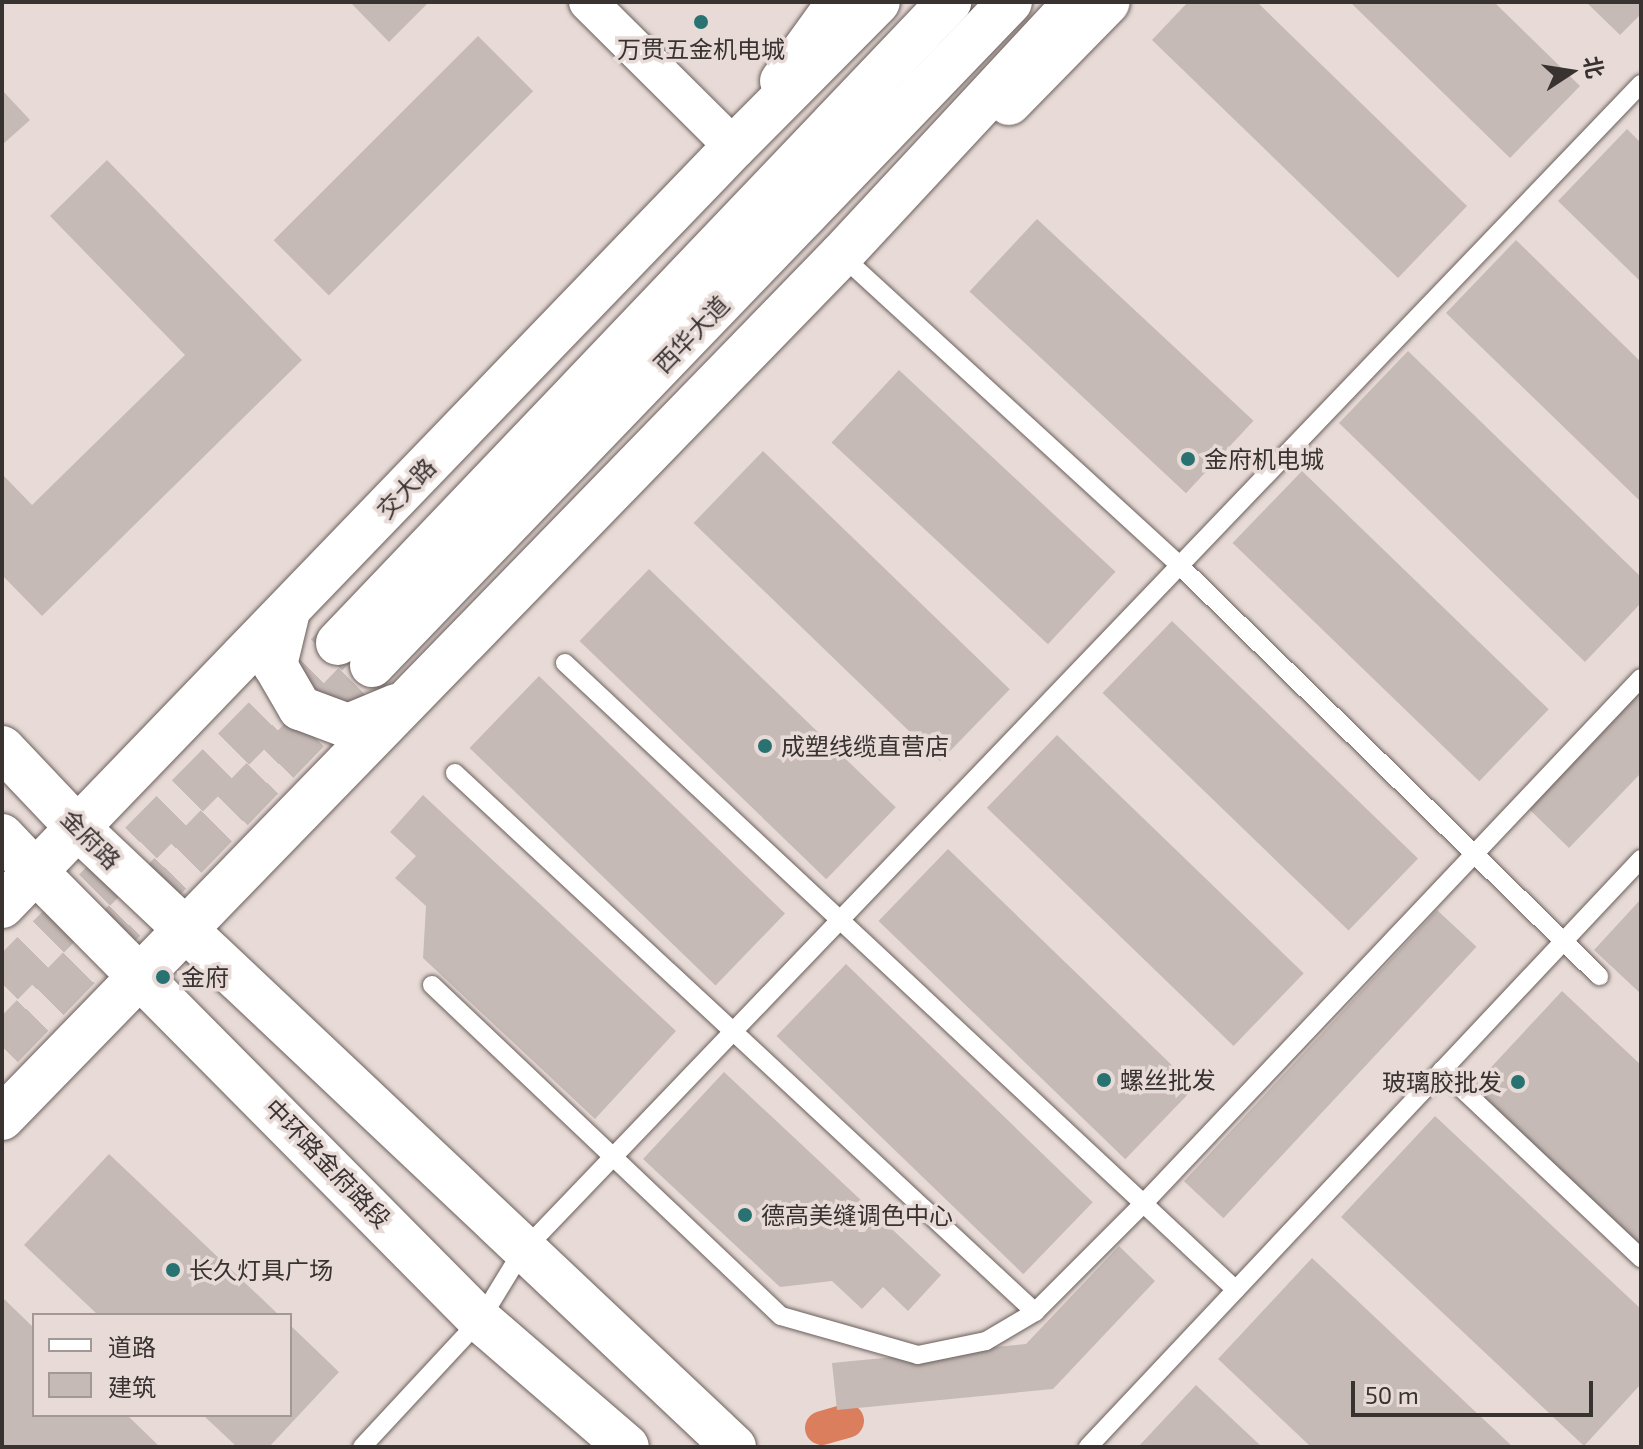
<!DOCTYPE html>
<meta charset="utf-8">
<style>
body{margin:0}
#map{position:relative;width:1643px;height:1449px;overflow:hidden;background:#e8dbd7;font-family:"Exo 2","Noto Sans SC",sans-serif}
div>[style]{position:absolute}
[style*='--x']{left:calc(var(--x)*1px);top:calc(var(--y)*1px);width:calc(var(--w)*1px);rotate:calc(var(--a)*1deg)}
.canal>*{height:34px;margin:-17px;padding:0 17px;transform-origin:17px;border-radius:17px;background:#da7e5d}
.building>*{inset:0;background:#c6bab6;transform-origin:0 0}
.trunk-tunnel>*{height:44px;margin-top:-22px;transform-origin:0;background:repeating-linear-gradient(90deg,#c5b9b6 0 44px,transparent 0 66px)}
.roads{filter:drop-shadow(0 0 2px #6a5f5c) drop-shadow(0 0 2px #6a5f5c)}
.service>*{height:18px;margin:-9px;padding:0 9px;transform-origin:9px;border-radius:9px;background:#fff}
.minor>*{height:38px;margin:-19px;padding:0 19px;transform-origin:19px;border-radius:19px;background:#fff}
.tertiary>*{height:44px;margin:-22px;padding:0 22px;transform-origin:22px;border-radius:22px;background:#fff}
.secondary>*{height:44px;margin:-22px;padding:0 22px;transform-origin:22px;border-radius:22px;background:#fff}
.primary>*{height:44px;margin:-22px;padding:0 22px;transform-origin:22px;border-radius:22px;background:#fff}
.trunk>*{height:44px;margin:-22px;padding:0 22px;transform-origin:22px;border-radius:22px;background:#fff}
.dots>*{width:22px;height:22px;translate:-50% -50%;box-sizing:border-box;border:4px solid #e8dbd7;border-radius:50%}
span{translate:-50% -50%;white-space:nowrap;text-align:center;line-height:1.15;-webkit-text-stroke:7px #e8dbd7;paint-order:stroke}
.poi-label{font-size:24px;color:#383331}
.left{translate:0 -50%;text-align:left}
.right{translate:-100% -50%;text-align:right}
.street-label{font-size:24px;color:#383331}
.frame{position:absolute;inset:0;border:4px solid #383331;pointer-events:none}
.legend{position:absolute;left:32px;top:1313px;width:260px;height:104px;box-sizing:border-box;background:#e8dbd7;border:2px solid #a29895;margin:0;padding:10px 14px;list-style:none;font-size:24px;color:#383331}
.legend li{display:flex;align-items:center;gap:16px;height:40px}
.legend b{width:40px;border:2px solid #a29895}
.north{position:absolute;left:1531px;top:32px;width:80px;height:80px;-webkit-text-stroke:6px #e8dbd7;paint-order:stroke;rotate:78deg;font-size:22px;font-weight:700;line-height:32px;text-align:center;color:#383331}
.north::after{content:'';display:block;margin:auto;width:28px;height:36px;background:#383331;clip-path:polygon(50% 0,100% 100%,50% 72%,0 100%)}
.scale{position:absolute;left:1351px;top:1381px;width:242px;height:36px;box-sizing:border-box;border:4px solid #383331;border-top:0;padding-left:10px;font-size:24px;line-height:28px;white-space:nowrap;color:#383331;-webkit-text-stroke:6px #e8dbd7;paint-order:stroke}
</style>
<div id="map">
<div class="canal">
<i style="--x:822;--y:1428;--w:26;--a:-16"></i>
</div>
<div class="building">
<i style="clip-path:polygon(350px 2px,429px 2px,389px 42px)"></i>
<i style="clip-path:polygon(1188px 2px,1257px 2px,1467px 206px,1398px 278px,1152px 40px)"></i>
<i style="clip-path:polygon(1350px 2px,1494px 2px,1580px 86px,1510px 158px)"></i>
<i style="clip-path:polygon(1586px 2px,1641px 2px,1641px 14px,1620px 35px)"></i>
<i style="left:478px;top:36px;width:78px;height:289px;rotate:45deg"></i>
<i style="clip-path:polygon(2px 90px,30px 120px,2px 145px)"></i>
<i style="clip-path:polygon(1627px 129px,1641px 143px,1641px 282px,1558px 201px)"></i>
<i style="clip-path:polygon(107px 160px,302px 360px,42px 616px,2px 575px,2px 474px,32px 505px,185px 355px,50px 216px)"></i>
<i style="left:1037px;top:219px;width:296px;height:99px;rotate:43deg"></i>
<i style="clip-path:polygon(1516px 240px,1641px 362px,1641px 502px,1446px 313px)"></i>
<i style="clip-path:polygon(1408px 351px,1641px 577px,1641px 603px,1585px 662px,1339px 423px)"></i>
<i style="left:899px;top:370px;width:296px;height:99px;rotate:43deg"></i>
<i style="left:763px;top:451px;width:343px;height:100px;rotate:44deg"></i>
<i style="left:1302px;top:471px;width:343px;height:100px;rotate:44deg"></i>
<i style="left:649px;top:569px;width:343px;height:100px;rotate:44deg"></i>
<i style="left:1172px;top:621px;width:342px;height:100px;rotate:44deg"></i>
<i style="left:539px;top:676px;width:342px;height:100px;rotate:44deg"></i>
<i style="clip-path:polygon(1641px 689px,1641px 773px,1569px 848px,1527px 807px)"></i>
<i style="left:1057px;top:735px;width:343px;height:101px;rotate:44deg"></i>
<i style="clip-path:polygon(423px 795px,676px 1031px,595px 1119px,423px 958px,426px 906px,395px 878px,416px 856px,390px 832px)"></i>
<i style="left:948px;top:849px;width:343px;height:100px;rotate:44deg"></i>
<i style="clip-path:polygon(1641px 899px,1641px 994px,1594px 950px)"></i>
<i style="left:1437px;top:910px;width:54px;height:371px;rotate:43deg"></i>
<i style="left:846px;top:964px;width:343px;height:100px;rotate:44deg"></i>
<i style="clip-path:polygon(1562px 991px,1641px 1065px,1641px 1255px,1468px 1092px)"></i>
<i style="clip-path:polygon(724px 1072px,941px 1275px,908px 1311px,883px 1287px,862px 1309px,832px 1281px,780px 1287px,643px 1159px)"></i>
<i style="clip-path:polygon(1435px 1116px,1641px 1309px,1641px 1384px,1584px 1446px,1341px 1217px)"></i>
<i style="clip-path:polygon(109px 1154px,279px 1315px,98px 1315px,24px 1245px)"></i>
<i style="clip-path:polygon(1119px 1246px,1155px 1281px,1053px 1389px,837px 1410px,832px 1363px,1026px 1344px)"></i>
<i style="clip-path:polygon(1312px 1258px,1513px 1447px,1311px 1447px,1218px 1359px)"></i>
<i style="clip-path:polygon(2px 1297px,34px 1328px,34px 1415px,127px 1415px,160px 1447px,2px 1447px)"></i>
<i style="clip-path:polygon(290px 1325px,339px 1372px,269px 1447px,237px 1447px,203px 1415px,290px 1415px)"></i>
<i style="clip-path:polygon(1196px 1385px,1262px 1447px,1138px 1447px)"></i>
</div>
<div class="trunk-tunnel">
<i style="--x:2;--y:984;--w:479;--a:-45.4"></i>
<i style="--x:2;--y:1047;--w:532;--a:-45.91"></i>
</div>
<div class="roads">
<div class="service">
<i style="--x:841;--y:255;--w:459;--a:42.5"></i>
<i style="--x:1179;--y:565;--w:588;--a:44.38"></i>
<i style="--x:565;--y:663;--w:918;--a:43.06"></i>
<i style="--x:455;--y:773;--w:792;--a:42.9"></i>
<i style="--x:432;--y:985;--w:481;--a:43.5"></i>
<i style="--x:781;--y:1316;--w:142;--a:15.9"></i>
<i style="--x:918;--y:1355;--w:69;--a:-11.6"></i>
<i style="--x:986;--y:1341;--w:57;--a:-30.6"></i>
<i style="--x:1035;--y:1312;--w:153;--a:-45"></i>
<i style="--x:1143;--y:1204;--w:724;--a:-46.57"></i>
<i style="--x:1442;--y:1070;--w:274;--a:43.4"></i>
<i style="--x:362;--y:1447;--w:173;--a:-47.1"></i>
<i style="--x:480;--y:1320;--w:79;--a:-58.5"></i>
<i style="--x:521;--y:1253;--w:1619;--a:-46.23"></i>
<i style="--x:1088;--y:1447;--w:807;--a:-46.76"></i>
</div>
<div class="minor">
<i style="--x:588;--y:2;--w:206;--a:44.8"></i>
</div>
<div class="tertiary">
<i style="--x:2;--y:748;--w:110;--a:46.5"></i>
<i style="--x:2;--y:836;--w:48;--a:46.7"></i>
</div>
<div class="secondary">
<i style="--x:782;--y:81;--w:97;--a:-54.2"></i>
<i style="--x:1009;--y:103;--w:141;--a:-45.6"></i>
</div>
<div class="primary">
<i style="--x:288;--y:611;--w:56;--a:103.5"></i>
<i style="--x:275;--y:665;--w:50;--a:59.8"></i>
<i style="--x:300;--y:708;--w:51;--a:20.6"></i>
<i style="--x:348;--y:726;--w:52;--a:-22.6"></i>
<i style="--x:78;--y:828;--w:902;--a:43.34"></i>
<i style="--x:35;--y:871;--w:632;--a:45.26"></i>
<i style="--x:480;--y:1320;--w:194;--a:40.8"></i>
<i style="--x:2;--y:906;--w:1054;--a:-46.04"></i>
<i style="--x:2;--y:1118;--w:1204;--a:-45.81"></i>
</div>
<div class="trunk">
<i style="--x:734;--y:147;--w:204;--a:-45.2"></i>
<i style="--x:841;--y:255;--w:345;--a:-47.1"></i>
<i style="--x:338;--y:643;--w:886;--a:-46.37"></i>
<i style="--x:372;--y:665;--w:920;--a:-46.1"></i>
</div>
</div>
<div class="dots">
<i style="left:701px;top:22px;background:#287271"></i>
<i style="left:1188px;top:459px;background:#287271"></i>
<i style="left:765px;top:746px;background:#287271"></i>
<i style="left:163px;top:977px;background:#287271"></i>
<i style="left:1104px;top:1080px;background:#287271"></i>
<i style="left:1518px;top:1082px;background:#287271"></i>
<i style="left:745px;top:1215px;background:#287271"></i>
<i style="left:173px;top:1270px;background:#287271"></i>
</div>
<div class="poi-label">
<span style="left:701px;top:49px">万贯五金机电城</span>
<span class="left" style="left:1204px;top:459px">金府机电城</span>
<span class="left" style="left:781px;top:746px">成塑线缆直营店</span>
<span class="left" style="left:181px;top:977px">金府</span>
<span class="left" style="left:1120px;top:1080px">螺丝批发</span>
<span class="right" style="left:1502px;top:1082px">玻璃胶批发</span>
<span class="left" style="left:761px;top:1215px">德高美缝调色中心</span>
<span class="left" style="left:189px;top:1270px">长久灯具广场</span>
</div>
<div class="street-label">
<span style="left:691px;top:334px;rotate:-46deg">西华大道</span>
<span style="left:406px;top:488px;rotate:-46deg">交大路</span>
<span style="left:91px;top:839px;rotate:45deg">金府路</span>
<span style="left:328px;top:1163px;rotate:46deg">中环路金府路段</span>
</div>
<div class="frame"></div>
<ul class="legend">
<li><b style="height:10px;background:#fff"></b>道路</li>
<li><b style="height:22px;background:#c6bab6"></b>建筑</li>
</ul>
<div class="north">北</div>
<div class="scale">50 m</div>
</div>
